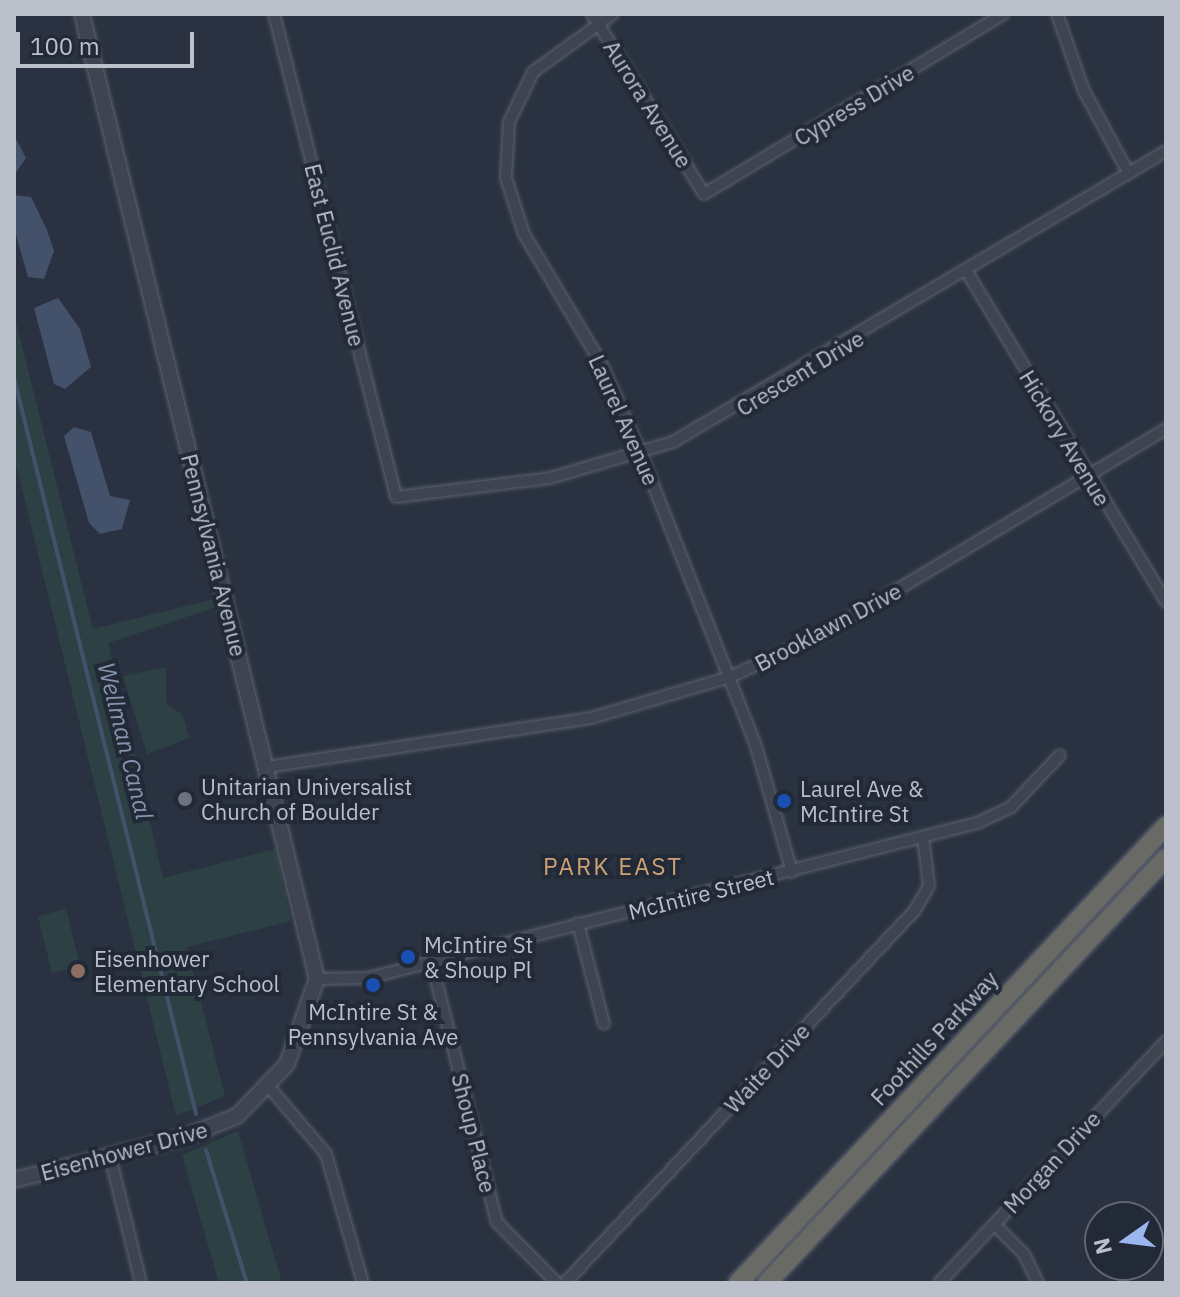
<!DOCTYPE html>
<style>
body{margin:0}
#map{position:relative;width:1180px;height:1297px;overflow:hidden;background:#2a3241;font-family:"IBM Plex Sans",sans-serif}
div>[style]{position:absolute}
[style*='--x']{left:calc(var(--x)*1px);top:calc(var(--y)*1px);width:calc(var(--w)*1px);rotate:calc(var(--a)*1deg)}
.green>*{inset:0;background:#2d4043;transform-origin:0 0}
.water>*{inset:0;background:#43516a}
.stream>*{height:4px;margin:-2px;padding:0 2px;transform-origin:2px;border-radius:2px;background:#43516a}
.roads{filter:drop-shadow(0 0 2px #5c626e) drop-shadow(0 0 2px #5c626e)}
.minor>*{height:10px;margin:-5px;padding:0 5px;transform-origin:5px;border-radius:5px;background:#3e4551}
.tertiary>*{height:14px;margin:-7px;padding:0 7px;transform-origin:7px;border-radius:7px;background:#3e4551}
.trunk>*{height:18px;margin:-9px;padding:0 9px;transform-origin:9px;border-radius:9px;background:#696966}
.dots>*{width:22px;height:22px;translate:-50% -50%;box-sizing:border-box;border:4px solid #222937;border-radius:50%}
span{translate:-50% -50%;white-space:nowrap;text-align:center;line-height:1.15;-webkit-text-stroke:8px #222937;paint-order:stroke}
.street-label{font-size:22px;color:#bbc0cb}
.poi-label{font-size:22px;color:#bbc0cb}
.left{translate:0 -50%;text-align:left}
.water-label{font-size:24px;color:#8695af;font-style:italic}
.neighbourhood-label{font-size:24px;color:#cda174;letter-spacing:2px}
.frame{position:absolute;inset:0;border:16px solid #bbc0cb;pointer-events:none}
.north{position:absolute;left:1084px;top:1201px;width:80px;height:80px;box-sizing:border-box;background:#222937;border:2px solid #5f6572;border-radius:50%;rotate:256deg;font-size:22px;font-weight:700;line-height:32px;text-align:center;color:#bbc0cb}
.north::after{content:'';display:block;margin:auto;width:28px;height:36px;background:#9cb6ef;clip-path:polygon(50% 0,100% 100%,50% 72%,0 100%)}
.scale{position:absolute;left:16px;top:32px;width:178px;height:36px;box-sizing:border-box;border:4px solid #bbc0cb;border-top:0;padding-left:10px;font-size:24px;line-height:28px;white-space:nowrap;color:#bbc0cb;-webkit-text-stroke:6px #222937;paint-order:stroke}
</style>
<div id="map">
<div class="green">
<i style="clip-path:polygon(14px 314px,93px 629px,214px 599px,216px 607px,108px 643px,163px 878px,275px 849px,291px 921px,187px 947px,225px 1096px,176px 1116px,14px 456px)"></i>
<i style="clip-path:polygon(166px 667px,166px 703px,183px 715px,189px 738px,147px 754px,123px 676px)"></i>
<i style="left:66px;top:909px;width:59px;height:29px;rotate:76deg"></i>
<i style="clip-path:polygon(238px 1131px,282px 1283px,219px 1283px,182px 1155px)"></i>
</div>
<div class="water">
<i style="clip-path:polygon(14px 135px,26px 158px,15px 174px,14px 173px)"></i>
<i style="clip-path:polygon(14px 195px,31px 197px,47px 230px,54px 251px,44px 279px,28px 277px,14px 228px)"></i>
<i style="clip-path:polygon(58px 298px,80px 329px,91px 367px,65px 389px,54px 384px,34px 308px)"></i>
<i style="clip-path:polygon(74px 427px,91px 432px,110px 496px,130px 500px,122px 529px,100px 534px,89px 523px,64px 436px)"></i>
</div>
<div class="stream">
<i style="--x:14;--y:378;--w:758;--a:76.11"></i>
<i style="--x:206;--y:1150;--w:139;--a:72.9"></i>
</div>
<div class="roads">
<div class="minor">
<i style="--x:274;--y:14;--w:498;--a:75.8"></i>
<i style="--x:396;--y:497;--w:155;--a:-7"></i>
<i style="--x:550;--y:478;--w:128;--a:-16.3"></i>
<i style="--x:673;--y:442;--w:572;--a:-30.55"></i>
<i style="--x:592;--y:14;--w:212;--a:58.1"></i>
<i style="--x:704;--y:194;--w:349;--a:-31"></i>
<i style="--x:613;--y:14;--w:99;--a:144.1"></i>
<i style="--x:533;--y:72;--w:55;--a:115.6"></i>
<i style="--x:509;--y:122;--w:56;--a:93.1"></i>
<i style="--x:506;--y:178;--w:59;--a:72.2"></i>
<i style="--x:524;--y:234;--w:150;--a:59.2"></i>
<i style="--x:601;--y:363;--w:99;--a:66.3"></i>
<i style="--x:641;--y:454;--w:311;--a:68.5"></i>
<i style="--x:755;--y:743;--w:134;--a:74"></i>
<i style="--x:1057;--y:14;--w:82;--a:70.7"></i>
<i style="--x:1084;--y:91;--w:94;--a:61.5"></i>
<i style="--x:967;--y:272;--w:385;--a:58.9"></i>
<i style="--x:267;--y:767;--w:328;--a:-8.6"></i>
<i style="--x:591;--y:718;--w:145;--a:-16.4"></i>
<i style="--x:730;--y:677;--w:105;--a:-24.9"></i>
<i style="--x:825;--y:633;--w:397;--a:-30.9"></i>
<i style="--x:578;--y:923;--w:104;--a:75.6"></i>
<i style="--x:431;--y:960;--w:270;--a:75.9"></i>
<i style="--x:497;--y:1222;--w:86;--a:45.5"></i>
<i style="--x:317;--y:979;--w:51;--a:-1.1"></i>
<i style="--x:368;--y:978;--w:628;--a:-14.28"></i>
<i style="--x:977;--y:823;--w:38;--a:-25"></i>
<i style="--x:1011;--y:807;--w:71;--a:-46.7"></i>
<i style="--x:269;--y:1087;--w:88;--a:49.6"></i>
<i style="--x:326;--y:1154;--w:134;--a:74"></i>
<i style="--x:110;--y:1156;--w:131;--a:76.3"></i>
<i style="--x:994;--y:1224;--w:42;--a:45"></i>
<i style="--x:1024;--y:1254;--w:32;--a:64"></i>
<i style="--x:565;--y:1283;--w:511;--a:-46.82"></i>
<i style="--x:915;--y:910;--w:28;--a:-60"></i>
<i style="--x:929;--y:886;--w:49;--a:-97"></i>
<i style="--x:939;--y:1283;--w:332;--a:-46.8"></i>
</div>
<div class="tertiary">
<i style="--x:14;--y:1180;--w:176;--a:-14.1"></i>
<i style="--x:185;--y:1137;--w:56;--a:-22"></i>
<i style="--x:237;--y:1116;--w:72;--a:-46.1"></i>
<i style="--x:287;--y:1064;--w:90;--a:-70.6"></i>
<i style="--x:317;--y:979;--w:993;--a:-103.69"></i>
</div>
<div class="trunk">
<i style="--x:738;--y:1283;--w:626;--a:-46.88"></i>
<i style="--x:767;--y:1283;--w:583;--a:-46.81"></i>
</div>
</div>
<div class="dots">
<i style="left:185px;top:799px;background:#6b7280"></i>
<i style="left:784px;top:801px;background:#1a4fb4"></i>
<i style="left:408px;top:957px;background:#1a4fb4"></i>
<i style="left:78px;top:971px;background:#8d6e63"></i>
<i style="left:373px;top:985px;background:#1a4fb4"></i>
</div>
<div class="street-label">
<span style="left:648px;top:104px;rotate:58deg">Aurora Avenue</span>
<span style="left:854px;top:105px;rotate:-31deg">Cypress Drive</span>
<span style="left:335px;top:255px;rotate:76deg">East Euclid Avenue</span>
<span style="left:800px;top:373px;rotate:-31deg">Crescent Drive</span>
<span style="left:624px;top:420px;rotate:66deg">Laurel Avenue</span>
<span style="left:1065px;top:438px;rotate:59deg">Hickory Avenue</span>
<span style="left:214px;top:555px;rotate:76deg">Pennsylvania Avenue</span>
<span style="left:828px;top:627px;rotate:-28deg">Brooklawn Drive</span>
<span style="left:701px;top:894px;rotate:-14deg">McIntire Street</span>
<span style="left:934px;top:1038px;rotate:-47deg">Foothills Parkway</span>
<span style="left:767px;top:1068px;rotate:-47deg">Waite Drive</span>
<span style="left:474px;top:1133px;rotate:76deg">Shoup Place</span>
<span style="left:124px;top:1151px;rotate:-15deg">Eisenhower Drive</span>
<span style="left:1052px;top:1162px;rotate:-47deg">Morgan Drive</span>
</div>
<div class="poi-label">
<span class="left" style="left:201px;top:799px">Unitarian Universalist<br>Church of Boulder</span>
<span class="left" style="left:800px;top:801px">Laurel Ave &amp;<br>McIntire St</span>
<span class="left" style="left:424px;top:957px">McIntire St<br>&amp; Shoup Pl</span>
<span class="left" style="left:94px;top:971px">Eisenhower<br>Elementary School</span>
<span style="left:373px;top:1024px">McIntire St &amp;<br>Pennsylvania Ave</span>
</div>
<div class="water-label">
<span style="left:125px;top:741px;rotate:76deg">Wellman Canal</span>
</div>
<div class="neighbourhood-label">
<span style="left:613px;top:867px">PARK EAST</span>
</div>
<div class="frame"></div>
<div class="north">N</div>
<div class="scale">100 m</div>
</div>
